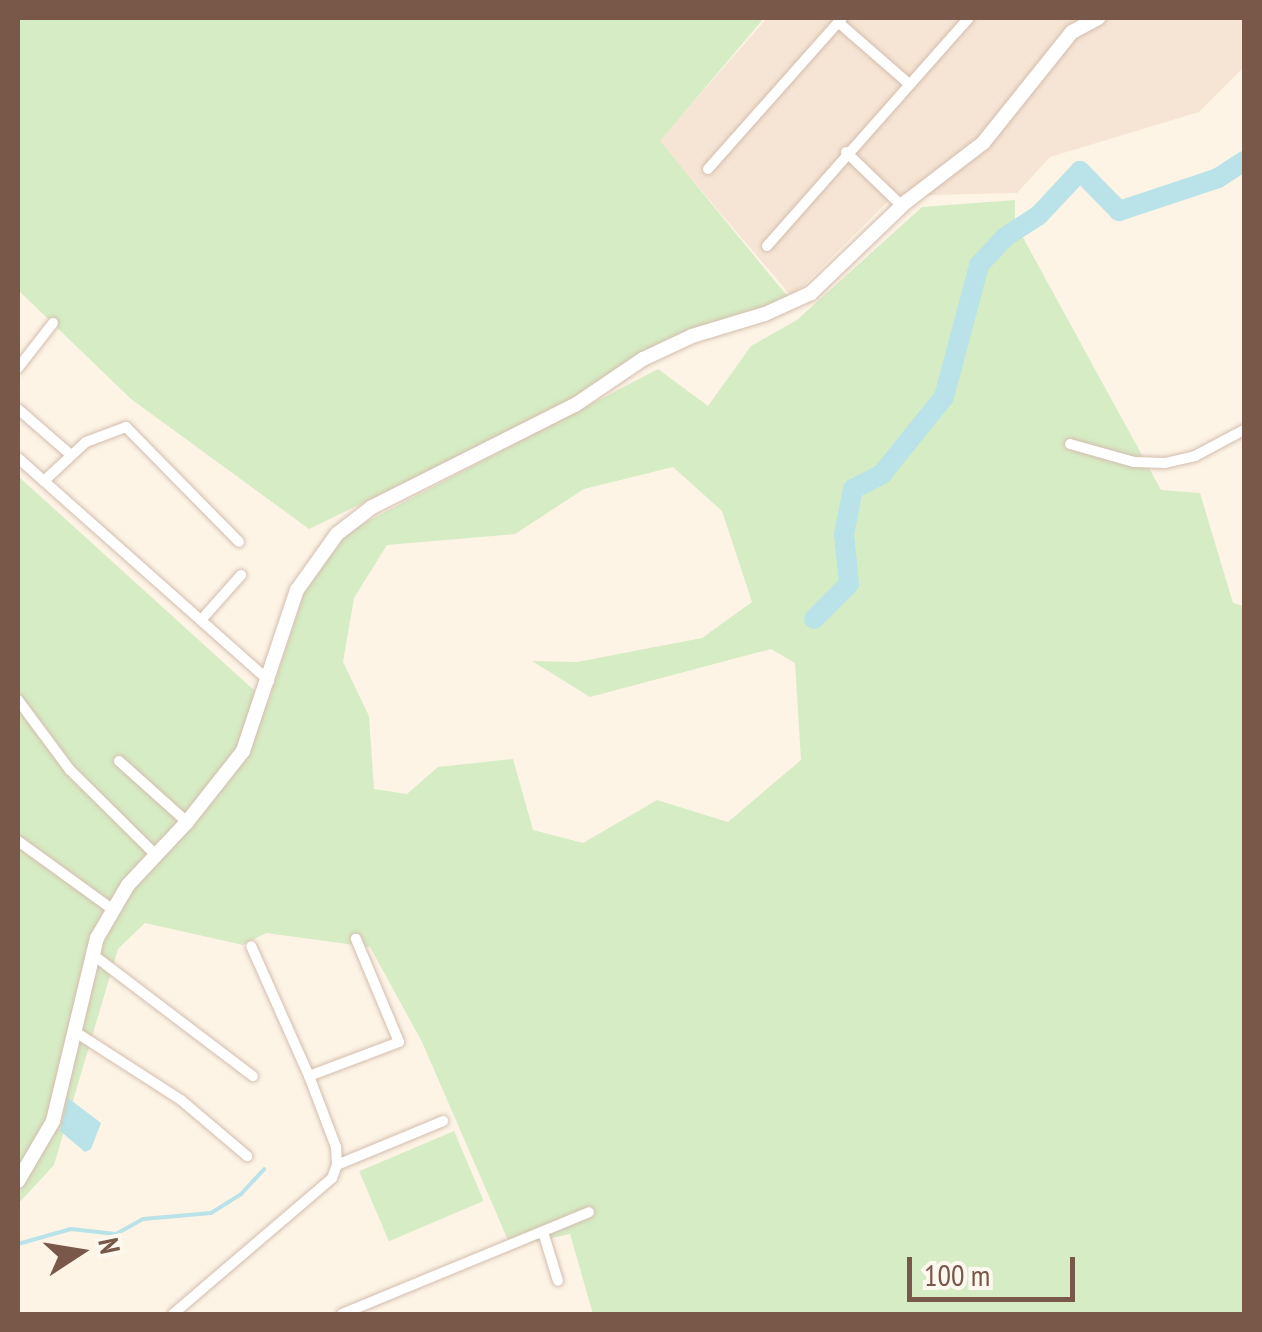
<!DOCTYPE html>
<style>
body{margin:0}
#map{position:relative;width:1262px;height:1332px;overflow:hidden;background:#fdf4e6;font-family:"PT Sans Narrow",sans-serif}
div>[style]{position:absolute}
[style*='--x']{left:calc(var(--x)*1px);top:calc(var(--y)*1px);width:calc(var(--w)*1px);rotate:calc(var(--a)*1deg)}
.residential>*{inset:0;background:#f6e5d4}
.green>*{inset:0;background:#d6ecc4;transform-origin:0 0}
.water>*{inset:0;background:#b9e3e8}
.stream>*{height:4px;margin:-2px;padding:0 2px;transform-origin:2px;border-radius:2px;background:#b9e3e8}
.river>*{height:20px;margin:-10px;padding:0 10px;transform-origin:10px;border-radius:10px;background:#b9e3e8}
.roads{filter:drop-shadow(0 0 2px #d3bdae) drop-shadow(0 0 2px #d3bdae)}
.minor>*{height:10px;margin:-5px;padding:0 5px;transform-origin:5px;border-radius:5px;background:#fff}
.secondary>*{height:14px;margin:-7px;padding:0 7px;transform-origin:7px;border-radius:7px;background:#fff}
span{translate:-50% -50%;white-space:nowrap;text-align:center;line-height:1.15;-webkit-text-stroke:9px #fff8ee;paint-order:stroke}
.frame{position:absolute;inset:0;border:20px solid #795849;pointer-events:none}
.north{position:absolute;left:30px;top:1202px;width:100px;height:100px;-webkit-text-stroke:8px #fff8ee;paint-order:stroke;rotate:78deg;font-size:28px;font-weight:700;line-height:40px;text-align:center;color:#795849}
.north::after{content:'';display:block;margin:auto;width:35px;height:45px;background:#795849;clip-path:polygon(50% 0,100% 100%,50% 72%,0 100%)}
.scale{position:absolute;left:907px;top:1257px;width:168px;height:45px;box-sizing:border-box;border:5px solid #795849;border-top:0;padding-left:12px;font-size:30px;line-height:35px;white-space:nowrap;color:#795849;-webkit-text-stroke:8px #fff8ee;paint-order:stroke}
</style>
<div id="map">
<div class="residential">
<i style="clip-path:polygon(767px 18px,1244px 18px,1244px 67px,1199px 112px,1050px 157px,1017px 193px,893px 196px,792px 297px,659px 141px)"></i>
</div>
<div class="green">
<i style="clip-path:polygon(23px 18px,764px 18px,660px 141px,788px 297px,309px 529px,131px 399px,18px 290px,18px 21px)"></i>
<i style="clip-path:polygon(evenodd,1015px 200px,1015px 223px,1161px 490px,1200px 493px,1233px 603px,1244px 606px,1244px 1314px,593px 1314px,570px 1234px,511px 1247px,422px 1042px,370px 947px,266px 933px,243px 945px,145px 923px,118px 949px,54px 1165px,18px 1204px,18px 476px,268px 703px,310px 575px,343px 534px,658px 369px,708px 406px,751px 346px,797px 320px,922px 207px,1015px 200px,673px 467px,722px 511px,752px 602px,702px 638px,577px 662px,532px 661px,590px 697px,771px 649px,795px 663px,801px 760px,728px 822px,657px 800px,583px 843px,533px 830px,513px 759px,438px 767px,407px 794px,374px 789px,369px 716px,343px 662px,354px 598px,387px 545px,515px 534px,584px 489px,673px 467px)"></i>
<i style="left:454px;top:1131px;width:76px;height:103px;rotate:67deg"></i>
</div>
<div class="water">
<i style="clip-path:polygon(68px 1098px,101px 1123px,91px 1149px,85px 1152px,60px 1131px)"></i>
</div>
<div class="stream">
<i style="--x:18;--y:1244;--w:55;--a:-15.8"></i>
<i style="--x:71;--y:1229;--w:45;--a:6.3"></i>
<i style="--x:116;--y:1234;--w:31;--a:-29"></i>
<i style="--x:143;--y:1219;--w:68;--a:-5"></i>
<i style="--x:211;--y:1213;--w:36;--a:-32"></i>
<i style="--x:241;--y:1194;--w:34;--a:-47"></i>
</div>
<div class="river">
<i style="--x:814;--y:619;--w:49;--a:-45"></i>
<i style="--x:849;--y:584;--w:50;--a:-95.7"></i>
<i style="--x:844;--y:534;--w:46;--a:-78.7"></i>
<i style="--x:853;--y:489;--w:33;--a:-27"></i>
<i style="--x:882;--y:474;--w:99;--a:-51.2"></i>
<i style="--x:944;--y:397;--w:137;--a:-75.1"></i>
<i style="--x:979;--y:265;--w:38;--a:-47"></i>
<i style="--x:1005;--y:237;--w:40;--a:-32.9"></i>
<i style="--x:1039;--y:215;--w:60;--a:-47"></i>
<i style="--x:1080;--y:171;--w:56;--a:45.7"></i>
<i style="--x:1119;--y:211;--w:104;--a:-18.4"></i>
<i style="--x:1218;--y:178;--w:31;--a:-33"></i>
</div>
<div class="roads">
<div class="minor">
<i style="--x:838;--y:22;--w:94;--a:41.1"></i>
<i style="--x:846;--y:152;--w:78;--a:44"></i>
<i style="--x:708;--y:169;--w:202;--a:-48.4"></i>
<i style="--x:767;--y:246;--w:305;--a:-48.5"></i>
<i style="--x:18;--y:368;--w:57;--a:-52.1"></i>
<i style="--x:18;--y:409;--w:69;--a:40.9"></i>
<i style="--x:1070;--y:444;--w:66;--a:15.7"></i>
<i style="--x:1134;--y:462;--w:31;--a:2"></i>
<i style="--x:1165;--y:463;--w:31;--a:-13"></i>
<i style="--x:1195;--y:456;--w:55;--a:-28"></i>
<i style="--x:18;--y:458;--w:336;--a:41.6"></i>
<i style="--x:44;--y:481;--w:57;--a:-42.9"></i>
<i style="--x:86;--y:442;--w:43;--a:-20.6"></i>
<i style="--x:126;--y:427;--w:161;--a:45.5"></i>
<i style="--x:202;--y:619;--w:59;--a:-48.4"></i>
<i style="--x:18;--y:700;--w:87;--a:53.4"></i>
<i style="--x:70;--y:770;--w:120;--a:44.7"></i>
<i style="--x:119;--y:761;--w:91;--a:41.9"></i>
<i style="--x:18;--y:841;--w:116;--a:35.9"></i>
<i style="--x:92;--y:954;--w:202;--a:37.2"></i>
<i style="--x:77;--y:1033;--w:124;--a:32.8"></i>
<i style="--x:181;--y:1100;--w:87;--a:40.3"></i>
<i style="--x:309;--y:1076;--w:96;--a:-20.7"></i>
<i style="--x:399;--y:1042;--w:112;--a:-112.7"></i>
<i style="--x:337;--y:1165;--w:115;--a:-22.5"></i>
<i style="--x:543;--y:1232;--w:51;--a:73"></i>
<i style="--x:173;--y:1314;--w:209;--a:-40.5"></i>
<i style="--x:332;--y:1178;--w:14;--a:-69"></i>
<i style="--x:337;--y:1165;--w:18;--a:-93"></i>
<i style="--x:336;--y:1147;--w:76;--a:-110.8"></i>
<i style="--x:309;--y:1076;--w:142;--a:-114"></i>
<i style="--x:342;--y:1314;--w:267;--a:-22.4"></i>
</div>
<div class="secondary">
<i style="--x:18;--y:1181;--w:69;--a:-59.7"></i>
<i style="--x:53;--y:1121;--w:188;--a:-76.5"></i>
<i style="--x:97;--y:938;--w:61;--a:-59.7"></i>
<i style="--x:128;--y:885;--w:86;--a:-46.9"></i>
<i style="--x:187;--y:822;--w:90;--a:-51.7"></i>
<i style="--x:243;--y:751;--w:170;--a:-71.5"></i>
<i style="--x:297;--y:590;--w:69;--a:-54.5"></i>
<i style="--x:337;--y:534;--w:44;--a:-37.6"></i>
<i style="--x:372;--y:507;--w:227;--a:-26.7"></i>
<i style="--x:575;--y:405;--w:82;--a:-34.1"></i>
<i style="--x:643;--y:359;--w:54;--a:-25.1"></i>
<i style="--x:692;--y:336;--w:76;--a:-16.8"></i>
<i style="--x:765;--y:314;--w:51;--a:-24.5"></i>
<i style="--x:811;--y:293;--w:132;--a:-43.8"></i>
<i style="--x:906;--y:202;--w:97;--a:-37.5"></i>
<i style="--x:983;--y:143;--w:142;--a:-51.3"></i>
<i style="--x:1072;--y:32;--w:30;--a:-28"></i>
</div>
</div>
<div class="frame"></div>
<div class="north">N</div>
<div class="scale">100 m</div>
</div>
